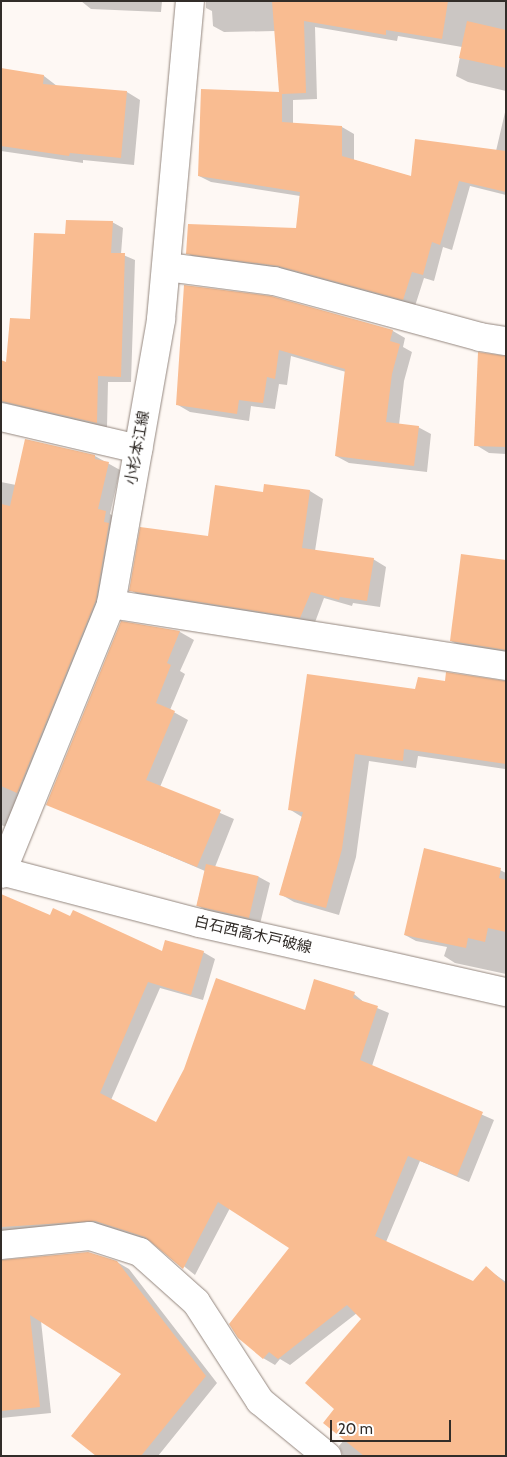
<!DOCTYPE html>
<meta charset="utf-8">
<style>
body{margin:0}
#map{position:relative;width:507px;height:1457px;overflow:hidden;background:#fef8f4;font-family:Cabin,"Noto Sans JP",sans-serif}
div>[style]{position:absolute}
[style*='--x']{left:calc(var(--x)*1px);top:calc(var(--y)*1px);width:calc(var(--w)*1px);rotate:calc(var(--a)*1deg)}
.shadow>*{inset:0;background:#0003}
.building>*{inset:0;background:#f9bc91;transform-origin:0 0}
.roads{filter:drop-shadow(0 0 1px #94877f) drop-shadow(0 0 1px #94877f)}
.minor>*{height:28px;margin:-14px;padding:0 14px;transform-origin:14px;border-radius:14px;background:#fff}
.major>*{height:28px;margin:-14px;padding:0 14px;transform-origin:14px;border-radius:14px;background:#fff}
span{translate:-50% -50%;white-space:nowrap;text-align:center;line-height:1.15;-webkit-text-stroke:4px #fff;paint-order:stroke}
.street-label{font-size:15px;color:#322d29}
.frame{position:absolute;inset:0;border:2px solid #322d29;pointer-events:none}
.scale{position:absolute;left:330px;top:1420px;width:121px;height:22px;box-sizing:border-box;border:2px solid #322d29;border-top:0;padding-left:6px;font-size:15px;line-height:18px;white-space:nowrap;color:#322d29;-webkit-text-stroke:4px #fff;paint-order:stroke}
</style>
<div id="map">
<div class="shadow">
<i style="clip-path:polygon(81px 1px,162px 1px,161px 12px,91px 9px)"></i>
<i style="clip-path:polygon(206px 1px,506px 1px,506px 91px,468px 82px,456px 76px,462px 47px,398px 36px,397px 41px,315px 27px,317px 99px,293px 100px,293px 124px,342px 127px,354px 134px,354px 160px,412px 177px,496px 151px,506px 108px,506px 195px,470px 186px,452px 250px,443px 247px,434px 281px,424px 278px,415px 306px,199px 260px,187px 253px,297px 229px,300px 196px,211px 182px,199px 176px,280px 93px,275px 31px,224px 32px,213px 26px,212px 11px,206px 8px)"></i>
<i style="clip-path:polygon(1px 69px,44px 76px,57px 86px,127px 92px,140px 100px,134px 165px,83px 160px,83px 163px,1px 151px)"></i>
<i style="clip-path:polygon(112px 222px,123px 228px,121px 254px,135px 260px,131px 382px,108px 382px,107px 428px,1px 402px,1px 362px,7px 363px,32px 321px,66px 236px)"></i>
<i style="clip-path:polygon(271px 298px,393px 331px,405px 338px,403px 347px,412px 352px,404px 381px,399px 425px,418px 427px,431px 434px,427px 472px,349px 463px,336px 456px,346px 372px,291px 356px,287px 385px,279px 384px,275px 409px,251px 406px,249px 421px,190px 412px,178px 405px)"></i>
<i style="clip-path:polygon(506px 369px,506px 454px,489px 453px,476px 445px)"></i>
<i style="clip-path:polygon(95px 456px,120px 470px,110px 514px,118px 519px,107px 607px,12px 829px,1px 825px,1px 482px,16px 485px)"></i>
<i style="clip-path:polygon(310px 491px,323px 499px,315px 551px,373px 559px,386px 567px,380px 607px,353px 603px,352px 606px,324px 598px,314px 625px,143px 598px,131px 590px,209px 537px,264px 493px)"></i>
<i style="clip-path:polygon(506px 561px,506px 655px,465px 648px,451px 641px)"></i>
<i style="clip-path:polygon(122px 623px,180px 632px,194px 640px,180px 671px,185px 674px,170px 710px,188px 720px,160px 787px,234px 819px,215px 867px,259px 877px,270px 883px,260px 924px,208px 912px,197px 905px,205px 871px,48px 804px)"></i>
<i style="clip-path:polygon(446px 682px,506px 682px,506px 773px,505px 769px,418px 756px,416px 768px,369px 761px,356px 857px,339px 915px,294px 902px,280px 894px,302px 817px,289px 809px,417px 691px)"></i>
<i style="clip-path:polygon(500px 870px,506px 873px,506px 974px,455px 963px,444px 956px,447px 947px,416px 941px,405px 935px)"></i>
<i style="clip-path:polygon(50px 917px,71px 917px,163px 953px,203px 952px,215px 959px,203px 1000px,160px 988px,111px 1100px,157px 1124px,306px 1012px,354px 994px,365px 1003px,389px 1013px,372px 1066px,494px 1120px,469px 1182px,420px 1161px,386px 1242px,473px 1283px,486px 1268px,506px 1282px,506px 1456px,343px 1456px,339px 1446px,345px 1439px,336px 1409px,363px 1319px,357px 1313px,290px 1365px,280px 1359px,275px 1365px,263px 1358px,290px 1247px,230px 1208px,195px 1275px,152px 1241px,108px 1227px,1px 1235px,1px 940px)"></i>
<i style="clip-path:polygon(117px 1262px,129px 1269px,217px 1383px,158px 1456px,98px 1456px,122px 1373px,41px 1321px,51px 1413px,1px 1418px,1px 1305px)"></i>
</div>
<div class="building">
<i style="clip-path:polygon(272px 1px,448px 1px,442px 39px,386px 30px,386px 35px,304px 21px,306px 93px,282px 94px,282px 122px,342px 126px,342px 156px,411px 176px,415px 139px,506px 151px,506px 192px,459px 181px,440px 245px,432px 242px,423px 275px,412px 272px,403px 300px,278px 266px,186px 254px,188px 224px,296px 228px,300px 192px,198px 176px,201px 89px,279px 92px)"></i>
<i style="clip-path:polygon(467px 21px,506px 30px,506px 68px,459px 58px)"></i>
<i style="clip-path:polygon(1px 68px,44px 75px,43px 84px,127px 91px,121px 158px,70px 153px,69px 156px,1px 146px)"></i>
<i style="clip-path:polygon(66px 220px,113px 221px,111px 253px,125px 253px,121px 377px,98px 376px,97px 423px,1px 401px,1px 360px,6px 362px,10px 318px,30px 319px,34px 233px,65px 234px)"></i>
<i style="clip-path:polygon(184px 285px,271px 296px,393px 330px,390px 341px,400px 344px,392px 374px,386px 422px,419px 426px,414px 466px,335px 456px,345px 369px,279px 350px,275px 379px,267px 377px,263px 403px,239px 400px,237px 414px,176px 405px)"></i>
<i style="clip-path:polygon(478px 352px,506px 356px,506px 447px,474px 446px)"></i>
<i style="clip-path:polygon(25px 439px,95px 455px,95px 459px,109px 462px,98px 509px,106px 511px,104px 522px,109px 523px,96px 600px,17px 793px,1px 786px,1px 504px,10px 506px)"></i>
<i style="clip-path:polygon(264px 484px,310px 490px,302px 548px,374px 558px,367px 601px,340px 597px,339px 600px,311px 592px,300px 618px,129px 591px,140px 527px,208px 536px,215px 485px,263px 492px)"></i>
<i style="clip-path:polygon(461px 554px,506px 560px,506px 650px,450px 641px)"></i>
<i style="clip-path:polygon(121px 621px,180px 631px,167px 663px,171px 665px,156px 703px,175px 711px,146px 780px,221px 810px,197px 867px,46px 805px)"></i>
<i style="clip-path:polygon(446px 672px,506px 681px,506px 764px,404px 749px,403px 761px,355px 754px,342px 849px,326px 908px,279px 895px,303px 812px,288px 810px,307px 674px,415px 689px,418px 677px,445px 681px)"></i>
<i style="clip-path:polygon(424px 848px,501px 868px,499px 878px,506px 880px,506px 932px,488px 928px,485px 942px,468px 938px,466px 948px,404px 935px)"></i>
<i style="left:206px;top:864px;width:54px;height:43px;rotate:13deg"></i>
<i style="clip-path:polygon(1px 894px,50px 915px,53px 908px,70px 916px,73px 910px,162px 951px,165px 940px,204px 951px,191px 995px,148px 982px,100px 1093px,156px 1122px,184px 1069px,216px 978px,305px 1010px,314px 979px,355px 992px,353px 998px,378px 1006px,360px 1060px,483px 1112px,457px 1176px,408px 1156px,375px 1236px,473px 1281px,486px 1266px,506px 1284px,506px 1456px,364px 1456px,323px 1423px,334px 1409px,305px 1383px,361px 1319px,347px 1305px,278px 1359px,269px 1352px,263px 1359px,238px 1338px,229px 1324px,289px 1248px,218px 1202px,183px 1269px,145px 1237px,95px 1221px,1px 1227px)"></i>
<i style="clip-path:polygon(88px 1252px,117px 1261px,206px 1376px,141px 1456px,96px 1456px,71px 1436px,121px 1374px,30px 1315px,40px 1407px,1px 1411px,1px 1260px)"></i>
</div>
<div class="roads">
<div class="minor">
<i style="--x:167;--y:267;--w:108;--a:7.5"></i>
<i style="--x:274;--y:281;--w:213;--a:15.2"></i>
<i style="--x:480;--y:337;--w:26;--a:9"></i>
<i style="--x:1;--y:417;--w:141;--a:13.1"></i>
<i style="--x:111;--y:604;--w:400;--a:8.9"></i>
<i style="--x:1;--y:1245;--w:89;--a:-5.8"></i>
<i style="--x:90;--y:1236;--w:52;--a:17.7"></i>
<i style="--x:140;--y:1252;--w:75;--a:41.8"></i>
<i style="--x:196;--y:1302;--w:118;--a:57.1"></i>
<i style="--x:260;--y:1401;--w:87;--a:39.4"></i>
</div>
<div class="major">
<i style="--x:1;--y:871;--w:205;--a:14.7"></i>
<i style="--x:199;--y:923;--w:315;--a:12.7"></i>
<i style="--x:1;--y:874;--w:292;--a:-67.8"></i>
<i style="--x:111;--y:604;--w:289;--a:-80"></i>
<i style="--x:161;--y:319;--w:319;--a:-84.8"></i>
</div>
</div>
<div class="street-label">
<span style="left:138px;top:448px;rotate:-80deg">小杉本江線</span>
<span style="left:253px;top:935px;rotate:13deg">白石西高木戸破線</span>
</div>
<div class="frame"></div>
<div class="scale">20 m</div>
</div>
